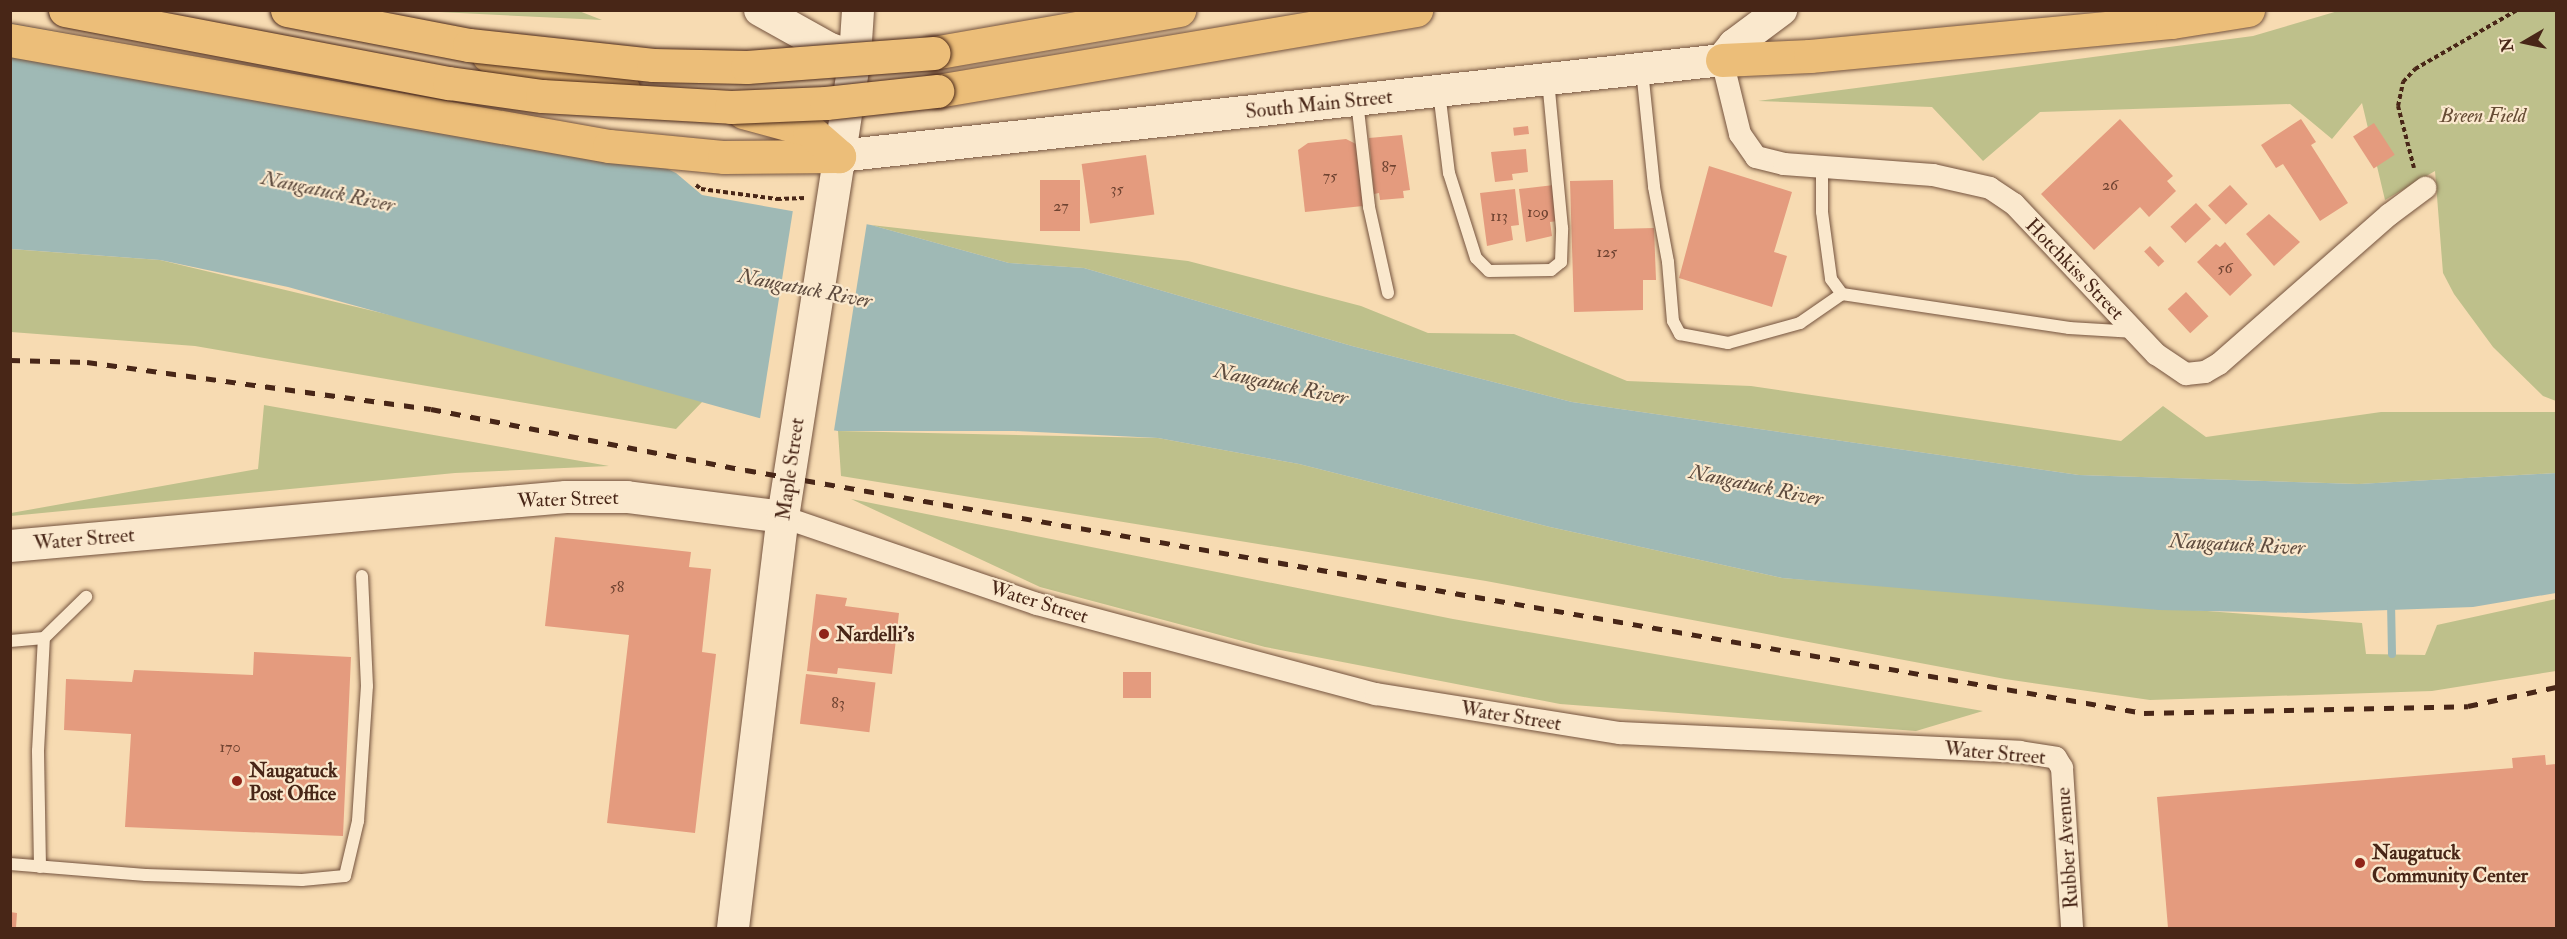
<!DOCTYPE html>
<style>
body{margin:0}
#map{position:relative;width:2567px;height:939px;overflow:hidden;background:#f7dbb2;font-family:"IM FELL Double Pica",serif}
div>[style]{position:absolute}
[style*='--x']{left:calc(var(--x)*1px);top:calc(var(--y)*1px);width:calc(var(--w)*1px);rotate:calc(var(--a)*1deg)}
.green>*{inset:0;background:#bec08b}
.water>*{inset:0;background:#9fb9b5}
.pier>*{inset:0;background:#f7dbb2;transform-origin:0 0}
.stream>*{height:8px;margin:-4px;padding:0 4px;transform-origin:4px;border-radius:4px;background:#9fb9b5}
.building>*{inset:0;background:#e49b7e;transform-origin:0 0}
.path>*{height:4px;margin-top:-2px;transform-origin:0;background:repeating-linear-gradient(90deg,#482617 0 4.5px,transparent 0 7.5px)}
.roads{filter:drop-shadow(0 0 2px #74533e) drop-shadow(0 0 2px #74533e)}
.lane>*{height:12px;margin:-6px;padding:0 6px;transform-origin:6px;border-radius:6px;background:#fae8cd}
.street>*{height:22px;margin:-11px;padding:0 11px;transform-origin:11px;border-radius:11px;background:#fae8cd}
.secondary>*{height:32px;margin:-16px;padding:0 16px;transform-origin:16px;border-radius:16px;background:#fae8cd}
.highway>*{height:33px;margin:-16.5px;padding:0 16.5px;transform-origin:16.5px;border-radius:16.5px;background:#ecbe79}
.rail>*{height:4.5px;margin-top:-2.25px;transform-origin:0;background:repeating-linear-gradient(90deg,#482617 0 10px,transparent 0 20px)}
.bridges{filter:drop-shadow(0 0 2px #482617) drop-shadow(0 0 2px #482617)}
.highway-bridge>*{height:33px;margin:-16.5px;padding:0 16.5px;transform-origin:16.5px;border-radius:16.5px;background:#ecbe79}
.dots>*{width:16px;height:16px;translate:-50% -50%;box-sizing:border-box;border:3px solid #fae8cd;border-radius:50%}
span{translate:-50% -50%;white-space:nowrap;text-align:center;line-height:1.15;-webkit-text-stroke:4.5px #fae8cd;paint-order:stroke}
.number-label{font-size:16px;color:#6f4331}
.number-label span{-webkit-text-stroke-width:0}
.street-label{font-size:20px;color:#482617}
.park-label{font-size:20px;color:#664c34;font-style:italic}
.poi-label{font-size:20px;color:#482617;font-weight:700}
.left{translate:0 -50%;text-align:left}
.water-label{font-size:21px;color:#5e4b3e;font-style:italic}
.frame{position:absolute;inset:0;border:12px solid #482617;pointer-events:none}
.north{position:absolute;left:2495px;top:12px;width:60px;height:60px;-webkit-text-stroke:4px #fae8cd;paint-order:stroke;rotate:261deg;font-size:16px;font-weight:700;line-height:24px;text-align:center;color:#482617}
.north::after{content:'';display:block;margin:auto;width:21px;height:27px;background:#482617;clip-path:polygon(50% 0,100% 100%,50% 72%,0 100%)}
</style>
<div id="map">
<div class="green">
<i style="clip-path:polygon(436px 11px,579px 11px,602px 20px,439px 12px)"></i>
<i style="clip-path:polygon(2338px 11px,2556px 11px,2556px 401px,2543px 396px,2493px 347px,2454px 294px,2443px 273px,2435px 171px,2385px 200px,2362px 103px,2332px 139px,2290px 104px,2040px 112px,1983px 161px,1932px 107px,1758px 101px,2253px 36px)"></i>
<i style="clip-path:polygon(871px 225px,1188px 261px,1361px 306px,1428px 333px,1514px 334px,1627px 381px,1751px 386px,2121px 441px,2163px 406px,2206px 437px,2381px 412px,2556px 412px,2556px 473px,2359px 484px,2079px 475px,1572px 402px,1352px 346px,1084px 268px,1009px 263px)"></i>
<i style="clip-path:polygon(10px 249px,160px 260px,457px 331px,703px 401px,676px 429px,195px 346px,11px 332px)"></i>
<i style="clip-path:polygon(264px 405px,609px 466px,455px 473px,11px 516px,11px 513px,258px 469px)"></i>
<i style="clip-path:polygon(838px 431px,1158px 438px,1299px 464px,1550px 527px,1782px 578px,2362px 623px,2366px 654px,2425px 655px,2437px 625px,2556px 599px,2556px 671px,2432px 691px,2150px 700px,2005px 679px,1486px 581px,841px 476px)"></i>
<i style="clip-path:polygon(851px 499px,1453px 619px,1983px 711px,1916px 731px,1560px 704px,1265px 647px,1040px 587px)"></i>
</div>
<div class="water">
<i style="clip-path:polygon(10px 23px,316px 79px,634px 153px,676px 173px,702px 195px,871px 225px,1009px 263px,1084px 268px,1352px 346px,1572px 402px,2079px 475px,2358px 484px,2556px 473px,2556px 593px,2473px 607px,2306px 613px,2159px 610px,1782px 578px,1550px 527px,1299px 464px,1158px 438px,1014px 431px,838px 431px,759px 418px,288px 287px,160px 260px,11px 249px)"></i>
</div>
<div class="pier">
<i style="left:793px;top:210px;width:75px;height:213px;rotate:9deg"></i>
</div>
<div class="stream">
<i style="--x:2391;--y:602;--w:52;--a:88.9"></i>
</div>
<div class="building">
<i style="clip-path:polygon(2120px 119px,2173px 176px,2167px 181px,2176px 191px,2149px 217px,2140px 207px,2094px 250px,2041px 194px)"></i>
<i style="clip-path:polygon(2301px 119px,2316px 142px,2311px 145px,2348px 203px,2320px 221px,2283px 164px,2276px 168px,2261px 145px)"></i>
<i style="left:2374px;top:123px;width:38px;height:25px;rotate:57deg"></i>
<i style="left:1528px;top:126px;width:8px;height:15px;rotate:83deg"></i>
<i style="clip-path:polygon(1402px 135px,1410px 190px,1403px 191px,1404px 198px,1380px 200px,1379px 193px,1374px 194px,1369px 138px)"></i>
<i style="clip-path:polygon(1346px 139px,1356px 144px,1363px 206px,1305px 212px,1298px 150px,1308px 143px)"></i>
<i style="clip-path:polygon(1526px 149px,1528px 172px,1512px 174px,1513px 180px,1495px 182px,1491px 152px)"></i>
<i style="left:1146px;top:155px;width:60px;height:65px;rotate:82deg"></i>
<i style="clip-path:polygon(1709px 166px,1792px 192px,1774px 252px,1787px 256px,1772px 307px,1679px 278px)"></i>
<i style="left:1040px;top:180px;width:40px;height:51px"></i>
<i style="clip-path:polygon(1613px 180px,1614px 229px,1654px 228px,1656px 280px,1643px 280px,1643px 310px,1574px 312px,1570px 181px)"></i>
<i style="clip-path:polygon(1554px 185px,1558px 221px,1550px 222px,1552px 236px,1526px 242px,1519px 189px)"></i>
<i style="left:2230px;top:185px;width:26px;height:30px;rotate:47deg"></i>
<i style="clip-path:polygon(1515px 189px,1519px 225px,1511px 226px,1513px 240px,1487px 246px,1480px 193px)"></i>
<i style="left:2196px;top:203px;width:22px;height:35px;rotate:47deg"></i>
<i style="clip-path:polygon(2269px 214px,2300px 242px,2274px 266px,2246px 234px)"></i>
<i style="clip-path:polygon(2225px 242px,2252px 275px,2230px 296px,2197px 262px,2216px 244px,2220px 247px)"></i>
<i style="left:2150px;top:246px;width:21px;height:8px;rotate:47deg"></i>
<i style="left:2186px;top:292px;width:33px;height:25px;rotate:47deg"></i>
<i style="clip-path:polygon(555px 537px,691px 552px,689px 567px,711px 569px,702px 652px,716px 654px,695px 833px,607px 823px,629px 635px,545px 626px)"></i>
<i style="clip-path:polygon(816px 594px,847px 598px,845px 606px,899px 613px,892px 674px,838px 668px,837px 674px,807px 671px)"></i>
<i style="clip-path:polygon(254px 652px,351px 657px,343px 836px,125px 827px,131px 734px,64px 730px,66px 679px,132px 682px,134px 670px,253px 675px)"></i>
<i style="left:1123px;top:672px;width:28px;height:26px"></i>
<i style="left:806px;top:674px;width:70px;height:50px;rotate:7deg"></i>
<i style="clip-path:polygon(2545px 755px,2546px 765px,2556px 764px,2556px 928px,2168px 928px,2157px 797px,2513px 768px,2512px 758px)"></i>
<i style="clip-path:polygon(10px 912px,17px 913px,16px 928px,10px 928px)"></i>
</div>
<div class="path">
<i style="--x:2414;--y:168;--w:64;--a:-104.5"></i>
<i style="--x:2398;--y:106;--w:25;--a:-78"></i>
<i style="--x:2403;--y:82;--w:18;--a:-47"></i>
<i style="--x:2415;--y:69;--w:118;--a:-30"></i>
<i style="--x:696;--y:185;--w:6;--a:39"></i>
<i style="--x:701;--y:189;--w:77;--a:7.5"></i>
<i style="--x:777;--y:199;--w:29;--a:-2"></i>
</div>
<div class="roads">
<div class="lane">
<i style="--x:1642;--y:70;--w:118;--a:84.1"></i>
<i style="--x:1654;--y:187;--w:76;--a:79.4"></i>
<i style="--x:1668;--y:262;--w:59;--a:85.2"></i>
<i style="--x:1673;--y:321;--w:15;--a:62"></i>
<i style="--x:1680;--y:334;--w:49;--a:10.6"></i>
<i style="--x:1728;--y:343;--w:75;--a:-15.5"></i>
<i style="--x:1800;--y:323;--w:51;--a:-34.6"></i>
<i style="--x:1439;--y:92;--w:82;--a:83"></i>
<i style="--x:1449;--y:173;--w:89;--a:72.4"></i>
<i style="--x:1476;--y:258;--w:18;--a:45"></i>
<i style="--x:1489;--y:271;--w:62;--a:-0.9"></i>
<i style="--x:1551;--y:270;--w:13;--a:-39"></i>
<i style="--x:1561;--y:262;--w:34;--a:-88"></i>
<i style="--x:1562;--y:228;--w:150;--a:-95.4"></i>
<i style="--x:1357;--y:101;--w:107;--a:83.5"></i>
<i style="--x:1369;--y:207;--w:88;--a:77.5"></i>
<i style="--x:1822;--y:166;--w:46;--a:90"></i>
<i style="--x:1822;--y:212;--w:68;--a:82.3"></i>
<i style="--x:1831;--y:279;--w:19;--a:54"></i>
<i style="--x:1842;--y:294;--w:230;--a:8.5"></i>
<i style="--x:2069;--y:328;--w:66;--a:3.5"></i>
<i style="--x:10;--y:641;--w:34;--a:-5"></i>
<i style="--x:44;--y:638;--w:59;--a:-44.3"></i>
<i style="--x:10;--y:864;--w:136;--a:4.6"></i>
<i style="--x:146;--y:875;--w:156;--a:1.8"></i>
<i style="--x:302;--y:880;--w:43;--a:-5.3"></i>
<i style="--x:345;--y:876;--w:57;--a:-76.7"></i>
<i style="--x:358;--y:821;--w:135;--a:-86.2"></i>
<i style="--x:367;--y:686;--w:110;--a:-92.6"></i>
<i style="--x:40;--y:867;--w:116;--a:-91"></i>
<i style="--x:38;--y:751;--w:113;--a:-87"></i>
</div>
<div class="street">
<i style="--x:1722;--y:60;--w:76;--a:76.3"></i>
<i style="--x:1740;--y:134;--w:28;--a:55"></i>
<i style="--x:1756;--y:157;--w:29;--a:14"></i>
<i style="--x:1784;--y:164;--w:149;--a:4.2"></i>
<i style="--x:1933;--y:175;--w:58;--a:12.8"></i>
<i style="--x:1990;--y:188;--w:29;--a:34"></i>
<i style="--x:2014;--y:204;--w:207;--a:46.6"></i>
<i style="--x:2156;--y:354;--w:36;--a:34"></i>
<i style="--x:2186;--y:374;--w:19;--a:-6"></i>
<i style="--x:2205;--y:372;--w:16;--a:-30"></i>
<i style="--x:2219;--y:364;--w:227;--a:-41.3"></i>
<i style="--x:2390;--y:214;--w:44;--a:-36.6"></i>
<i style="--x:783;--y:517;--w:268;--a:18.9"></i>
<i style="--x:1037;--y:604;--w:351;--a:14.9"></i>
<i style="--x:1376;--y:694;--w:247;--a:9.1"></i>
<i style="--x:1620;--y:733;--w:400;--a:2.7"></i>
<i style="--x:2020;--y:752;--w:36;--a:9"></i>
<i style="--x:2056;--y:758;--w:12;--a:59"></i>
<i style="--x:2062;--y:768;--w:160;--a:86.4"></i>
</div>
<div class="secondary">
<i style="--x:760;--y:10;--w:80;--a:29.1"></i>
<i style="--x:830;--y:49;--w:26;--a:18"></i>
<i style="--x:839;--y:156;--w:888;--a:-6.2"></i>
<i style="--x:1722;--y:60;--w:19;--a:-51"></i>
<i style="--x:1734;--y:45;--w:59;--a:-36.7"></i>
<i style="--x:10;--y:546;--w:558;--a:-5.04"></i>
<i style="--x:566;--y:497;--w:61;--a:0"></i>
<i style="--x:627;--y:497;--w:157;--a:7.3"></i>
<i style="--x:733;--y:928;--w:414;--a:-83.1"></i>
<i style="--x:783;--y:517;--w:466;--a:-81.1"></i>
<i style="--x:855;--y:57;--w:47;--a:-86.3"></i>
</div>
<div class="highway">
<i style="--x:10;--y:40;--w:608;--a:10.04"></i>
<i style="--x:609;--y:146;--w:116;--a:5.5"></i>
<i style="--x:724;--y:157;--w:115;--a:-0.5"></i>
<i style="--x:933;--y:53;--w:250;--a:-9.9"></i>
<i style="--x:488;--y:55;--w:140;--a:14.4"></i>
<i style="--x:1722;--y:60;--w:88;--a:-2.6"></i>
<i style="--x:1810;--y:56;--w:364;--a:-5.4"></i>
<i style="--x:2172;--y:22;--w:77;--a:-9"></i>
<i style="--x:937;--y:91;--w:486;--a:-9.6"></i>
<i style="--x:743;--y:112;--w:68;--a:15.3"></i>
<i style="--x:809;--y:130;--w:40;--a:41"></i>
</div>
</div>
<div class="rail">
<i style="--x:10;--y:360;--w:77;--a:1.5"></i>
<i style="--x:87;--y:362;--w:347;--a:7.8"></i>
<i style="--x:431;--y:409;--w:321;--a:11"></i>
<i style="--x:746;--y:470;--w:1419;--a:9.86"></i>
<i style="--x:2144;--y:713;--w:324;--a:-1.2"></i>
<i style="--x:2468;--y:706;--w:90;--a:-12.2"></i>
</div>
<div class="bridges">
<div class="highway-bridge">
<i style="--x:65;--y:10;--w:391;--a:10.8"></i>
<i style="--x:449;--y:83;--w:94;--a:8"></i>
<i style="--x:542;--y:96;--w:189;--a:3.3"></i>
<i style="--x:731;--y:107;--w:95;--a:-2.4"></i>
<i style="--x:826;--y:103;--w:112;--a:-6.2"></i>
<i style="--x:287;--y:10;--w:185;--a:10.9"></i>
<i style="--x:469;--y:45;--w:185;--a:6.2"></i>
<i style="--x:653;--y:65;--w:94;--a:1.2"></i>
<i style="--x:747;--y:67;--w:187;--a:-4.3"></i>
</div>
</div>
<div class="dots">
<i style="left:824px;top:634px;background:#8f2418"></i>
<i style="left:237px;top:781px;background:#8f2418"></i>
<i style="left:2360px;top:863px;background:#8f2418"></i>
</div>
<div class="number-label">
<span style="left:1389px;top:167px">87</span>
<span style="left:1330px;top:176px">75</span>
<span style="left:2110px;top:185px">26</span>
<span style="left:1117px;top:189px">35</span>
<span style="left:1061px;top:206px">27</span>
<span style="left:1538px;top:212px">109</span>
<span style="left:1499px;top:216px">113</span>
<span style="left:1607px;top:252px">125</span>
<span style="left:2225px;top:268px">56</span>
<span style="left:617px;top:587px">58</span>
<span style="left:838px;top:703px">83</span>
<span style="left:230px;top:747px">170</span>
</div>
<div class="street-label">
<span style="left:1319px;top:104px;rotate:-6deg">South Main Street</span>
<span style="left:2075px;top:269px;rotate:46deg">Hotchkiss Street</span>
<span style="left:790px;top:469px;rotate:-82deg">Maple Street</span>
<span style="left:568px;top:499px;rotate:-2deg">Water Street</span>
<span style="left:84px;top:539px;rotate:-5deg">Water Street</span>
<span style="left:1039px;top:602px;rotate:17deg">Water Street</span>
<span style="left:1511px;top:716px;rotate:9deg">Water Street</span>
<span style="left:1995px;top:753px;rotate:5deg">Water Street</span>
<span style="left:2067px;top:848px;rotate:-94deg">Rubber Avenue</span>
</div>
<div class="park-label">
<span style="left:2483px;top:115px">Breen Field</span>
</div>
<div class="poi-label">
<span class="left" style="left:836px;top:634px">Nardelli's</span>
<span class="left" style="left:249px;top:782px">Naugatuck<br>Post Office</span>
<span class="left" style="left:2372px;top:864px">Naugatuck<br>Community Center</span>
</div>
<div class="water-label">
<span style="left:328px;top:192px;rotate:12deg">Naugatuck River</span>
<span style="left:805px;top:289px;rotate:11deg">Naugatuck River</span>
<span style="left:1281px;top:385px;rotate:12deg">Naugatuck River</span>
<span style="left:1756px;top:486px;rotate:12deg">Naugatuck River</span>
<span style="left:2237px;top:545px;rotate:3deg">Naugatuck River</span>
</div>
<div class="frame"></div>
<div class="north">N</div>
</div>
